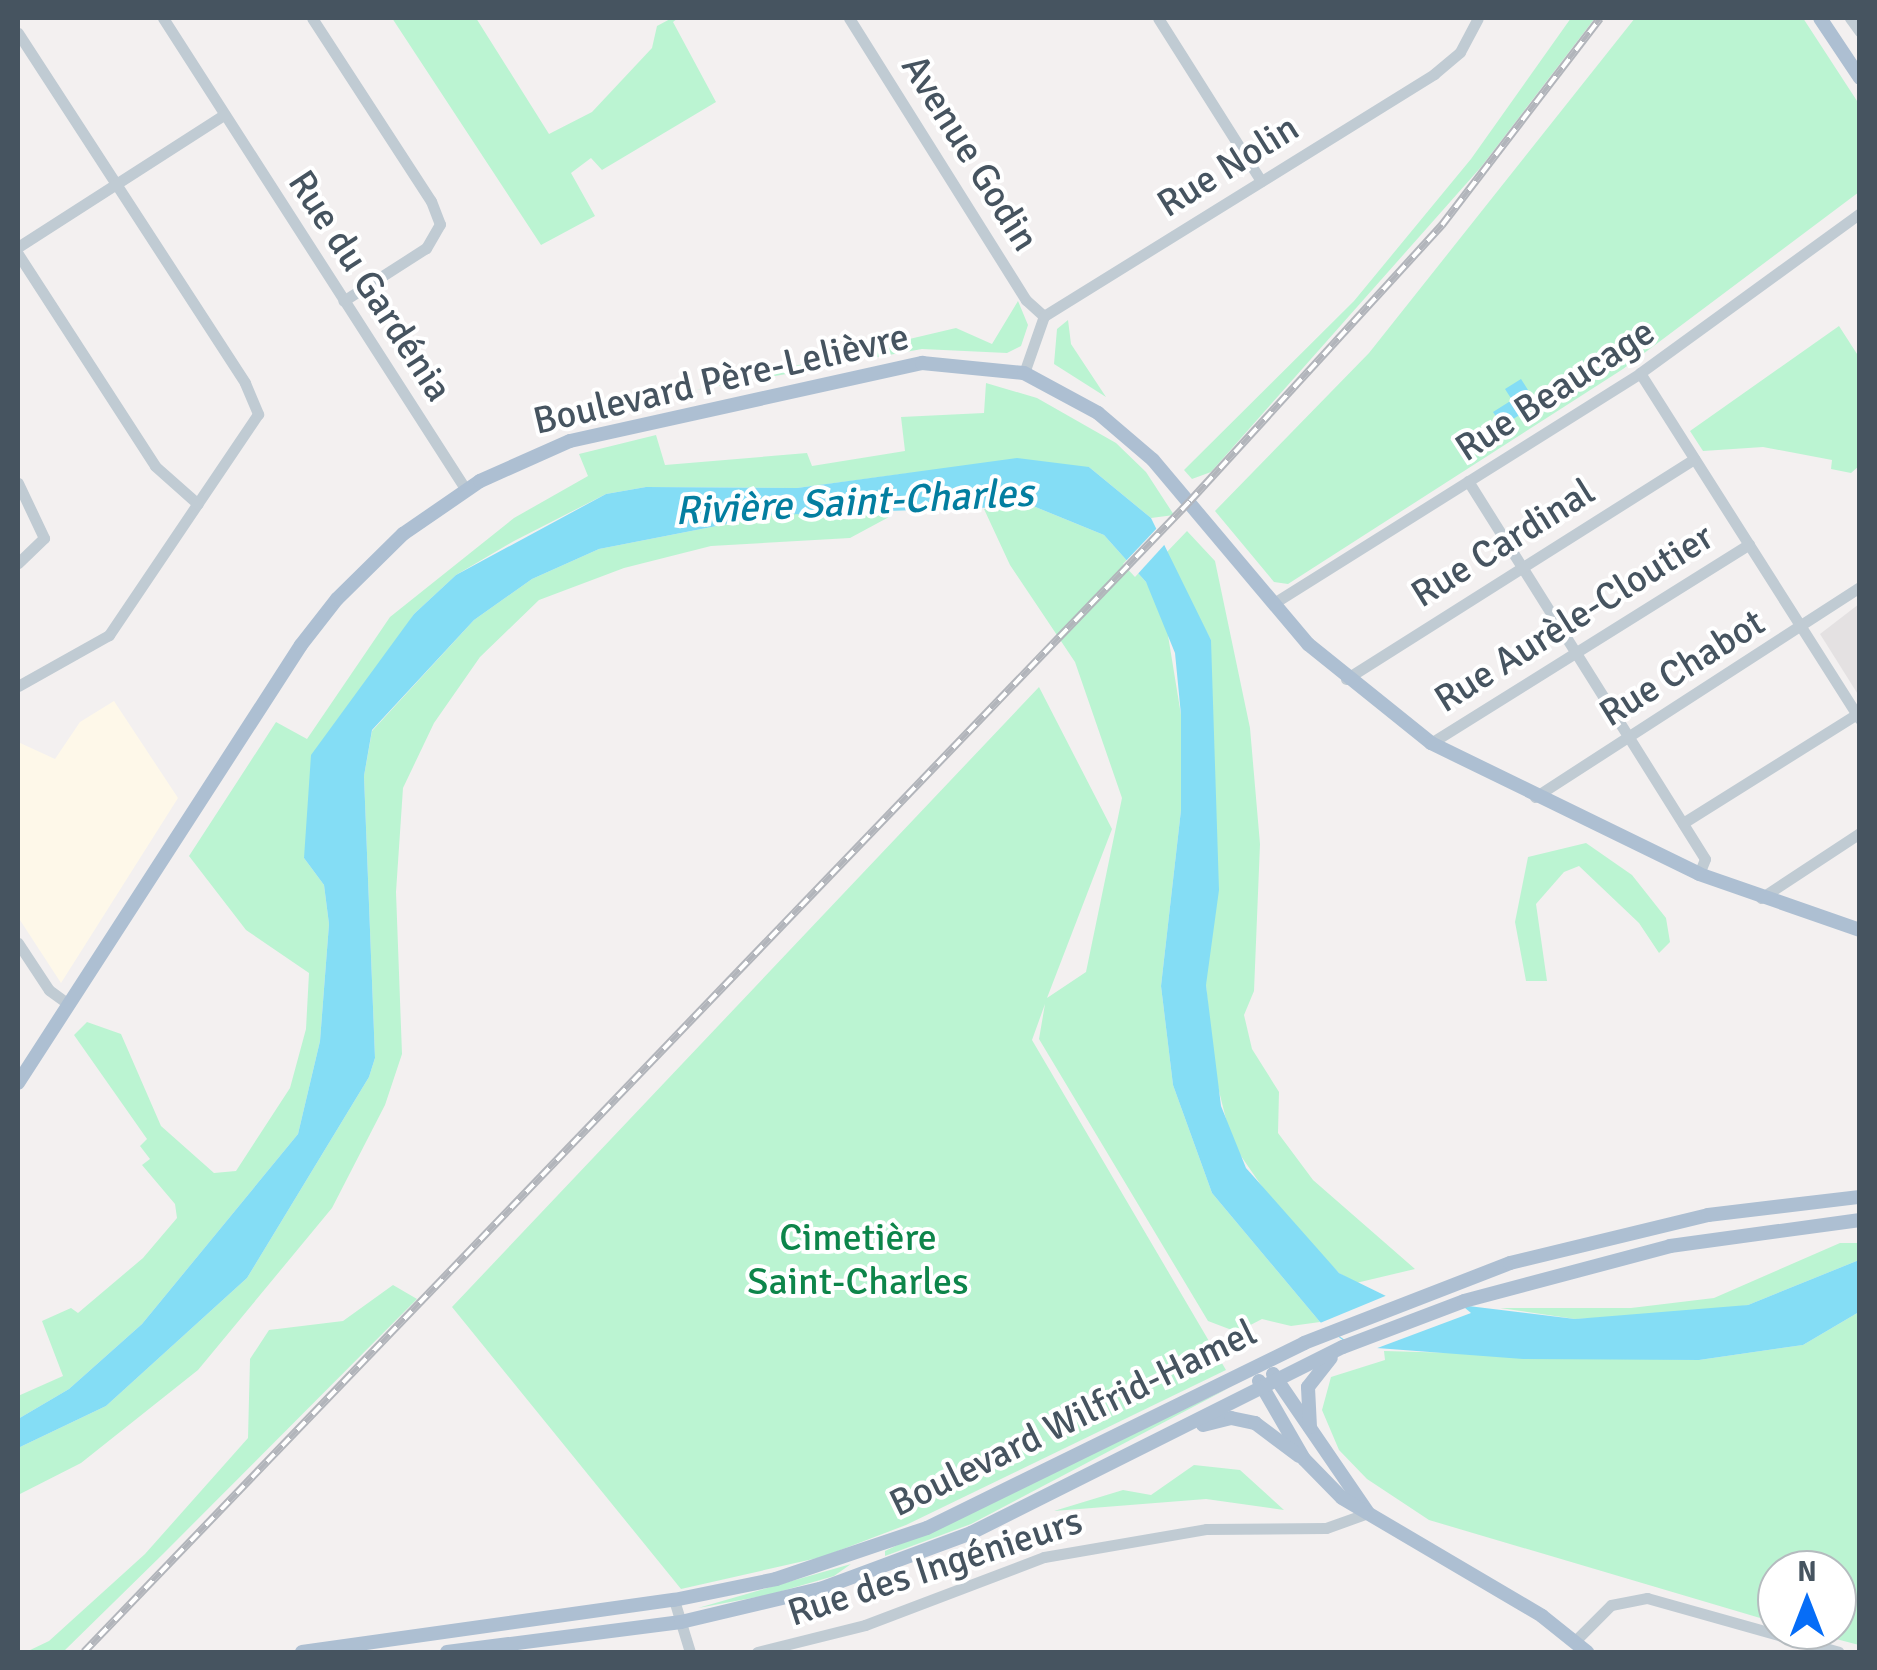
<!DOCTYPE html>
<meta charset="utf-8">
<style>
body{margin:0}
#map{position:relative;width:1877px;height:1670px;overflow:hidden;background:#f3f0f0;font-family:Signika,sans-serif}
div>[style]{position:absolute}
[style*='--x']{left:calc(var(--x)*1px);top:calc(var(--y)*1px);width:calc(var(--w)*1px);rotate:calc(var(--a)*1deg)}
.commercial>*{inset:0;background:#fef8e9}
.education>*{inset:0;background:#e4e1e2}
.green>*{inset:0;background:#bbf4d2}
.water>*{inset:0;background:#84ddf5}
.pier>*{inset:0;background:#f3f0f0}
.minor>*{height:11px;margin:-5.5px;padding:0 5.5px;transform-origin:5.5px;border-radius:5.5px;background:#c0cbd3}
.major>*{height:14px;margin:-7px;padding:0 7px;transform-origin:7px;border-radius:7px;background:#adbfd2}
.rail>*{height:8px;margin-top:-4px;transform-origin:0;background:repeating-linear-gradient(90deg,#fff 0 11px,#b2b5bb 0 22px);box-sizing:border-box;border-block:2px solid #b2b5bb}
span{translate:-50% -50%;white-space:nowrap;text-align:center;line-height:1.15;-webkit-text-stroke:8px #fff;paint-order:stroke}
.street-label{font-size:38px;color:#465460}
.park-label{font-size:38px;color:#0d854a}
.water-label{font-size:40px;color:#037ea0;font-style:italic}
.frame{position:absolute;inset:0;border:20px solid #465460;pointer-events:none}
.north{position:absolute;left:1757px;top:1550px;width:100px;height:100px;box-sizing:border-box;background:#fff;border:2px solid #b5bbbf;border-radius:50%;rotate:0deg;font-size:28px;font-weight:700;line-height:40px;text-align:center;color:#465460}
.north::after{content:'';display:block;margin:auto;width:35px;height:45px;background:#066df7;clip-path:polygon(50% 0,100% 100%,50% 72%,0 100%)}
</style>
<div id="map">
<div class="commercial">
<i style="clip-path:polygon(114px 701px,178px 798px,61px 983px,18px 917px,18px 742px,55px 759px,80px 722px)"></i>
</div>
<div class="education">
<i style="clip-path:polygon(1859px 604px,1859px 696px,1820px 634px)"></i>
</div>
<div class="green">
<i style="clip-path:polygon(392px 18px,476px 18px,549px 134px,592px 112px,652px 48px,657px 26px,672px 18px,678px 18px,673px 22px,716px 102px,602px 170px,591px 158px,571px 173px,595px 216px,541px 245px)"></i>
<i style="clip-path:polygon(1571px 18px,1595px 18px,1481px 167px,1211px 472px,1192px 479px,1184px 470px,1354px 301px,1471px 159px)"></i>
<i style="clip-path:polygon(1635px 18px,1803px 18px,1859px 104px,1859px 192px,1623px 369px,1288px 584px,1274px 582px,1215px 511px,1369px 353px)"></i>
<i style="clip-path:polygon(1018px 301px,1028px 325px,1021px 346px,1007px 353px,922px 349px,872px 358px,867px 349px,956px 328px,992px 344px)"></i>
<i style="clip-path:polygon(1068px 320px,1071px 344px,1106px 397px,1054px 364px,1057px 329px)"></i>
<i style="clip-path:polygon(1839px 326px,1859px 357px,1859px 466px,1851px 473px,1831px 469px,1832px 460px,1763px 447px,1703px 451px,1690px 431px)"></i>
<i style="clip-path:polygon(853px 352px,849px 363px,696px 390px)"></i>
<i style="clip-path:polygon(986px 383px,1037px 398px,1116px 443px,1146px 472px,1174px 515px,1151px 518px,1089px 467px,910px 473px,797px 488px,646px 487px,606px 494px,514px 541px,456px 575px,414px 614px,367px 687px,304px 858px,324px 885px,329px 924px,320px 1041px,298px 1134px,142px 1324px,69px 1389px,18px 1419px,18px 1396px,63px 1376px,42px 1321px,71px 1308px,78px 1313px,143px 1258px,177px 1218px,175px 1204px,142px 1165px,150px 1159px,140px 1146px,147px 1139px,74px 1035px,87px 1022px,121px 1034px,161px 1126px,214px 1173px,236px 1171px,290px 1088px,306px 1029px,309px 973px,246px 930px,189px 856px,276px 722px,307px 739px,390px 617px,514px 518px,588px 476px,579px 454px,656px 435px,665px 465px,807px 453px,812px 466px,905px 451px,901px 417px,984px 413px)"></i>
<i style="clip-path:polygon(1033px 506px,1104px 535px,1146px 582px,1165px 617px,1181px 715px,1181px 810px,1161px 986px,1173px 1085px,1212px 1193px,1320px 1322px,1291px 1326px,1262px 1319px,1237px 1332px,1208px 1321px,1039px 1039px,1045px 1004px,1032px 1040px,1226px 1370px,906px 1525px,822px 1557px,681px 1589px,452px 1307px,1039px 687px,1112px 829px,1047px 998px,1086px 972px,1122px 798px,1075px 662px,1010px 565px,984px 509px)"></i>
<i style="clip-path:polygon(892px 508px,889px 517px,850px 538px,711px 546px,624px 568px,539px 600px,480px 657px,434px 723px,403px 788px,396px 892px,402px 1054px,385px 1105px,332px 1208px,198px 1370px,81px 1463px,18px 1495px,18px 1448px,106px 1406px,247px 1278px,369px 1077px,375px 1058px,364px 776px,372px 731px,474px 620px,532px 579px,599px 549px,773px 515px)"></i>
<i style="clip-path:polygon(1187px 531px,1215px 561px,1250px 728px,1260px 844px,1254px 991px,1244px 1015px,1252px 1049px,1279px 1092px,1278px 1133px,1313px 1180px,1415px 1269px,1356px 1283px,1339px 1273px,1281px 1214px,1232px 1143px,1214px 1071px,1206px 985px,1211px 640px,1165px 554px)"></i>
<i style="clip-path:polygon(1586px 843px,1632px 875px,1666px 918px,1670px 942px,1659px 953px,1639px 923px,1579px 866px,1564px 872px,1536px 904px,1547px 981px,1526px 981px,1515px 922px,1528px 857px)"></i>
<i style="clip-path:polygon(1840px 1243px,1859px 1243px,1859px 1260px,1748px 1305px,1713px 1312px,1575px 1319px,1500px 1308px,1631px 1308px,1714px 1298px)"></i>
<i style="clip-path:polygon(393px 1285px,417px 1299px,164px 1553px,63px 1652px,26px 1652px,49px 1641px,145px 1554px,248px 1438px,250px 1359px,269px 1330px,343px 1321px)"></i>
<i style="clip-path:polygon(1859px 1312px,1859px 1645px,1802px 1630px,1837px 1630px,1837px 1570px,1777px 1570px,1777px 1623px,1429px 1520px,1367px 1479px,1339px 1450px,1322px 1410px,1331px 1377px,1385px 1360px,1384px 1351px,1699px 1360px,1803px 1345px)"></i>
<i style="clip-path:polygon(1229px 1388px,971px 1524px,885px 1556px,885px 1551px)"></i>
<i style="clip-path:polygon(1194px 1465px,1240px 1470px,1284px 1510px,1206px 1499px,1054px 1511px,1123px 1490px,1151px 1495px)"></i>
<i style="clip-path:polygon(851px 1564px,834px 1576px,768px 1595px,698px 1608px)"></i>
</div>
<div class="water">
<i style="clip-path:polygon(1521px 379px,1537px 404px,1502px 426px,1493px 412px,1512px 400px,1505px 389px)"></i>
<i style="clip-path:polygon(1017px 458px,1089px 467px,1151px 518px,1211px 640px,1219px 890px,1206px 985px,1221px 1106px,1246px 1168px,1339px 1273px,1386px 1296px,1575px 1319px,1748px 1305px,1859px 1260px,1859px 1312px,1803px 1345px,1699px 1360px,1523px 1359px,1350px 1346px,1320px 1322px,1212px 1193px,1173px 1085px,1161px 986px,1181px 810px,1181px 715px,1175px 653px,1146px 582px,1104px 535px,1033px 506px,773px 515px,599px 549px,532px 579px,474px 620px,372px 730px,364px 776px,375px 1058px,369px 1077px,247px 1278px,106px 1406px,18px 1448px,18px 1419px,69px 1389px,142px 1324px,298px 1134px,320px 1041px,329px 924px,324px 885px,304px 858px,311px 755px,414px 614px,456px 575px,606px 494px,646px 487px,797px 488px)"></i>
</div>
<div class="pier">
<i style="clip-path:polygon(1159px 526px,1166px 543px,1135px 577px,1123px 564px)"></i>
<i style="clip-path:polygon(1395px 1292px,1458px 1302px,1471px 1313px,1364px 1353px,1320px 1323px)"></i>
</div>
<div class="minor">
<i style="--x:163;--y:18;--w:561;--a:57.3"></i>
<i style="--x:312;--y:18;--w:218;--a:57"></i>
<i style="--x:431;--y:201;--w:25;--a:69"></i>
<i style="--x:440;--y:224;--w:28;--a:120"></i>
<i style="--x:426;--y:248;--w:98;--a:147.4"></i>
<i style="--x:849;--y:18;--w:333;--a:57.9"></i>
<i style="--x:1026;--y:300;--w:24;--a:42"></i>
<i style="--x:1158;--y:18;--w:193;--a:57.7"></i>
<i style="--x:1850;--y:18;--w:17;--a:54"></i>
<i style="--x:18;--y:33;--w:417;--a:57"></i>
<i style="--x:245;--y:383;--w:34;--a:67"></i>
<i style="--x:258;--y:414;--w:267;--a:124"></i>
<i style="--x:109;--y:635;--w:104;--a:150.7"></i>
<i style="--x:18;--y:247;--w:245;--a:-32.7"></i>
<i style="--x:18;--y:254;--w:252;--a:57.1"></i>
<i style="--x:155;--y:466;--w:57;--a:41.5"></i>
<i style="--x:1024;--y:373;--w:60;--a:-70.7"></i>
<i style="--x:1044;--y:316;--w:459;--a:-31.8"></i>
<i style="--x:1434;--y:74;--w:34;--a:-40"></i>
<i style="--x:1460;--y:52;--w:38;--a:-62"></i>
<i style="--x:1640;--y:373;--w:410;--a:57.6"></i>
<i style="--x:1468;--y:481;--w:446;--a:57.9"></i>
<i style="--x:1705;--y:859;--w:16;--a:112"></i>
<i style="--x:18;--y:483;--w:61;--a:64.7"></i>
<i style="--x:44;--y:538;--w:36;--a:136"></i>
<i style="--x:1274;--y:603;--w:432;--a:-32.1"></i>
<i style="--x:1640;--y:373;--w:272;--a:-36"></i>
<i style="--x:1346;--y:679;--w:412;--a:-32.3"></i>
<i style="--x:1431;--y:743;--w:375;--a:-32"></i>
<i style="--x:1535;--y:797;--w:387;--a:-32.9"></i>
<i style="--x:1683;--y:823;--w:205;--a:-32.1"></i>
<i style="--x:1761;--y:898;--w:118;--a:-33.3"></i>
<i style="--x:18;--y:943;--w:56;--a:56.6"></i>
<i style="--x:49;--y:990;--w:24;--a:36"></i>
<i style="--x:674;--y:1600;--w:54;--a:72.9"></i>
<i style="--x:1575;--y:1641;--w:51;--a:-45"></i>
<i style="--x:1611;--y:1605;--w:37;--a:-11"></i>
<i style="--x:1647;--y:1598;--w:199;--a:15.7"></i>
<i style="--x:757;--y:1652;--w:111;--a:-14"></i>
<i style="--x:865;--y:1625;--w:191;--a:-20.8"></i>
<i style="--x:1044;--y:1557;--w:164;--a:-9.8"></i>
<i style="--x:1206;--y:1529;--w:120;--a:-0.5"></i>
<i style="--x:1326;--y:1528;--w:45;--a:-19.7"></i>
</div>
<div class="major">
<i style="--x:1820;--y:18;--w:72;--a:56.3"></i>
<i style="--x:18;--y:1083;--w:521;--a:-57.13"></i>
<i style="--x:301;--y:645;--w:58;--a:-52"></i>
<i style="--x:337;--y:599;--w:93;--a:-44.6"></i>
<i style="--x:403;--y:534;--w:93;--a:-34.5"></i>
<i style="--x:480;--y:481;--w:98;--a:-24"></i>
<i style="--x:570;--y:441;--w:361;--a:-12.5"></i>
<i style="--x:922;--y:363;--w:102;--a:5.6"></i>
<i style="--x:1024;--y:373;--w:84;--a:28.4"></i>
<i style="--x:1098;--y:413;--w:72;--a:40.5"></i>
<i style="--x:1153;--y:460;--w:241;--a:49.9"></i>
<i style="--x:1308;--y:644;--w:158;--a:38.8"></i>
<i style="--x:1431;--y:743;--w:298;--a:26"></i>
<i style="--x:1699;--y:874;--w:170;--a:19.2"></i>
<i style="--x:1273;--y:1374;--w:168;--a:55.6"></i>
<i style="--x:1259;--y:1381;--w:90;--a:60"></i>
<i style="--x:1304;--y:1459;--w:54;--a:45.7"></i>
<i style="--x:1342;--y:1498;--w:232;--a:30.5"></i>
<i style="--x:1542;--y:1616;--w:58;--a:38.7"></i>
<i style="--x:1203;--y:1425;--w:29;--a:-14"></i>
<i style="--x:1231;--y:1418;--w:25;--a:12"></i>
<i style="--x:1255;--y:1423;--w:55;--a:36.9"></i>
<i style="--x:1310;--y:1427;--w:40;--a:-92.9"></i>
<i style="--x:1308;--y:1387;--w:37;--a:-52"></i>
<i style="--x:302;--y:1652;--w:376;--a:-8"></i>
<i style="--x:674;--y:1600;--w:104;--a:-11.6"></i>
<i style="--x:776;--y:1579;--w:159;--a:-18.7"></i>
<i style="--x:927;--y:1528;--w:420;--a:-26.1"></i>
<i style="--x:1304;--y:1343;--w:221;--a:-21.2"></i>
<i style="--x:1510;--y:1263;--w:204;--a:-13.6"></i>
<i style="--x:1708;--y:1215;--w:153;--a:-6.8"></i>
<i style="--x:447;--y:1652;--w:236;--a:-7.3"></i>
<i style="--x:681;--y:1622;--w:143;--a:-13.4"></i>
<i style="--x:820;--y:1589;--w:161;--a:-20.3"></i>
<i style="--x:971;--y:1533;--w:416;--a:-26.6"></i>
<i style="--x:1343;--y:1347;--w:129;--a:-20.8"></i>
<i style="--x:1464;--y:1301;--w:213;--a:-14.9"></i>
<i style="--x:1670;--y:1246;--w:192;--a:-7.8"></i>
</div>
<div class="rail">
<i style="--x:84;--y:1652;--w:1596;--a:-46.14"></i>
<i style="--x:1190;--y:501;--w:374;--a:-47.6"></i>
<i style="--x:1442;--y:225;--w:260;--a:-52.6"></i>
</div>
<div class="street-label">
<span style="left:970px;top:153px;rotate:58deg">Avenue Godin</span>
<span style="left:1228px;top:166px;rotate:-32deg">Rue Nolin</span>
<span style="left:370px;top:286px;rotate:57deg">Rue du Gardénia</span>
<span style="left:721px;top:379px;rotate:-13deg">Boulevard Père-Lelièvre</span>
<span style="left:1555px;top:390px;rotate:-33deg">Rue Beaucage</span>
<span style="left:1503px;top:543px;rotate:-32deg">Rue Cardinal</span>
<span style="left:1574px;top:618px;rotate:-32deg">Rue Aurèle-Cloutier</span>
<span style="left:1682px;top:668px;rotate:-32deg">Rue Chabot</span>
<span style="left:1073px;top:1418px;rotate:-26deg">Boulevard Wilfrid-Hamel</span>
<span style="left:935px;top:1567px;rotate:-18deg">Rue des Ingénieurs</span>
</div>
<div class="park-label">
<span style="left:858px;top:1260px">Cimetière<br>Saint-Charles</span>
</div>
<div class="water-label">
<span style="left:854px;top:502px;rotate:-3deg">Rivière Saint-Charles</span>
</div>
<div class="frame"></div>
<div class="north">N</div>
</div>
